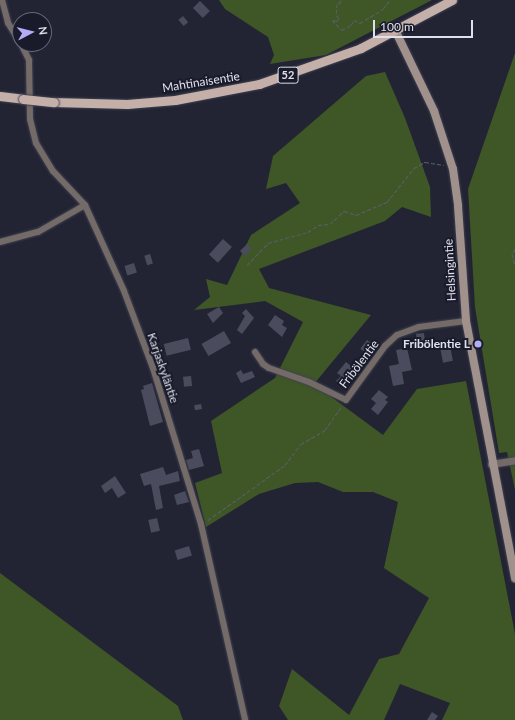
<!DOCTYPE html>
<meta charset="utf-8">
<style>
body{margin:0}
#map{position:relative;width:515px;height:720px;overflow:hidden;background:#222434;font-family:Lato,sans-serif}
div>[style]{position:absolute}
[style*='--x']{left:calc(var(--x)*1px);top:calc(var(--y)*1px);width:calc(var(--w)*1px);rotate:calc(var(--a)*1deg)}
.green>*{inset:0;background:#3f5627}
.building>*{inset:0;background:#4a4c5d;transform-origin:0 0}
.path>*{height:1px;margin-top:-0.5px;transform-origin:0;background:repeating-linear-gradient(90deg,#5b5d6b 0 4px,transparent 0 6px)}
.roads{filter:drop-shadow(0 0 1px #404251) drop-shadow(0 0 1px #404251)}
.minor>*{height:6px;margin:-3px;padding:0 3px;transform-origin:3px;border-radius:3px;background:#746a67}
.tertiary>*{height:7px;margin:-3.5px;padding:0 3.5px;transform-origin:3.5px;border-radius:3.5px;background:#746a67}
.secondary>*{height:8px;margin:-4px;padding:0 4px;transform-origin:4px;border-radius:4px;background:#a1918c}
.primary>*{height:9px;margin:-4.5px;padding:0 4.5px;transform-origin:4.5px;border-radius:4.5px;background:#c4afa9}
.bridges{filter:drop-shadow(0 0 1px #404251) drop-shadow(0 0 1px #404251)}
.primary-bridge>*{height:9px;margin:-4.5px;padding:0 4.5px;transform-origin:4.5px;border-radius:4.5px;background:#c4afa9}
.dots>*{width:11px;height:11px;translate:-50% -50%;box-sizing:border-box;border:2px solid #191a2a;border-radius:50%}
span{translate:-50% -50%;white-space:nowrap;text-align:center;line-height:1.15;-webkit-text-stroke:4px #191a2a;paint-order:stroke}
.shield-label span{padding:1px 3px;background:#191a2a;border:1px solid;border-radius:3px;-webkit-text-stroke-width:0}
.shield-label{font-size:11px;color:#dfe0eb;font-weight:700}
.street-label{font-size:12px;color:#dfe0eb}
.poi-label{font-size:12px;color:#dfe0eb;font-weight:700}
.right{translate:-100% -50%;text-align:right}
.north{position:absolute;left:12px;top:12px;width:40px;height:40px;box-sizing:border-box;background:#191a2a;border:1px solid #686977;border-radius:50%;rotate:83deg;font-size:11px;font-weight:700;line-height:16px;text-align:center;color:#dfe0eb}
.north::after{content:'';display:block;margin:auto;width:14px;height:18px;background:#b3adf9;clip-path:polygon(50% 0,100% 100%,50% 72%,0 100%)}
.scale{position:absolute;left:373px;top:20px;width:100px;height:18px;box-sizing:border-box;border:2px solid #dfe0eb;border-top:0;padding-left:5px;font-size:12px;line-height:14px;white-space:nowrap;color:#dfe0eb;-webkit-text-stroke:3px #191a2a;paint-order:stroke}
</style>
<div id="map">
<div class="green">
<i style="clip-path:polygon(219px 0,432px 0,326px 55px,270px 64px,274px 55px,268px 37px,225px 9px)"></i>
<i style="clip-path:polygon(515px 53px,515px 490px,507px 452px,499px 453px,475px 307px,468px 189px)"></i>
<i style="clip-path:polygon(385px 72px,405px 118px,430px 187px,431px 217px,402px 207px,385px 221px,259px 269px,269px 288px,371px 315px,314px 384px,383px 435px,417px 389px,466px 381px,515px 634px,515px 720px,442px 720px,450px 703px,400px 684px,384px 720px,288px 720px,279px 706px,292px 669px,349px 715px,379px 659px,399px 654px,429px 598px,384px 568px,398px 502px,373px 492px,343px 492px,318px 482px,295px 483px,259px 494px,206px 527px,195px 483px,222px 473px,211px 421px,275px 378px,303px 322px,265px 301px,194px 310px,210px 297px,206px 279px,227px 285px,251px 235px,300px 203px,286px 183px,266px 189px,273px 156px,366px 76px)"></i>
<i style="clip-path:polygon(0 573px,178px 706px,183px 720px,0 720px)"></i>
</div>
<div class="building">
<i style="left:200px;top:1px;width:14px;height:10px;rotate:45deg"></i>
<i style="left:183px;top:16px;width:8px;height:6px;rotate:50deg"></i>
<i style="left:223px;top:239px;width:12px;height:21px;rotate:42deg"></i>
<i style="left:247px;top:244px;width:7px;height:10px;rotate:45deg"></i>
<i style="left:150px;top:254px;width:10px;height:6px;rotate:73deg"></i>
<i style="left:134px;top:263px;width:10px;height:10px;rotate:73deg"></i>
<i style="clip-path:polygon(219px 307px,223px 313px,213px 323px,207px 314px)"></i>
<i style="clip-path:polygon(246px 309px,254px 318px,242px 334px,237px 330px,245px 316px,242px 313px)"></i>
<i style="clip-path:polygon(275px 315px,284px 321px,282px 325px,287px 328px,282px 337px,268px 325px)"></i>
<i style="left:224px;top:331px;width:14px;height:26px;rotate:60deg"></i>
<i style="left:424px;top:333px;width:10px;height:8px;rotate:84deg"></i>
<i style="left:188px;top:338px;width:12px;height:25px;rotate:76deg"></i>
<i style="left:367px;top:340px;width:10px;height:11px;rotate:37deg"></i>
<i style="left:450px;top:346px;width:15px;height:10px;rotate:79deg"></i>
<i style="clip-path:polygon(407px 348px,412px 370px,402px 372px,404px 384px,393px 386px,389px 366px,399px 364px,396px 350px)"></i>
<i style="clip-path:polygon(346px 362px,356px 370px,343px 388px,336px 381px,341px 376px,337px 373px)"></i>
<i style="clip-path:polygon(241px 370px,243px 374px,252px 371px,255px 377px,241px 383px,236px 373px)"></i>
<i style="left:191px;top:376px;width:10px;height:8px;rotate:84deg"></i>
<i style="clip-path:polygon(152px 383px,163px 422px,150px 426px,141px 390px,144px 389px,143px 386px)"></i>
<i style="clip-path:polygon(379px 390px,388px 397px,385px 400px,388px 402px,378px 415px,371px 409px,376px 403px,371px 399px)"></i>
<i style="left:201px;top:404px;width:5px;height:7px;rotate:79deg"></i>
<i style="clip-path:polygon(199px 449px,204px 466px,189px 470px,186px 460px,193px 458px,191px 451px)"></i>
<i style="clip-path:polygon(163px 467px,166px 475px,178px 471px,180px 481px,159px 486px,163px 508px,156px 510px,151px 484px,144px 486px,140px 474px)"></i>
<i style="clip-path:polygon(115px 476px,126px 493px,118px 498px,112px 488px,105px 493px,101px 486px)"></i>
<i style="clip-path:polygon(185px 491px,189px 502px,177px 505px,174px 495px)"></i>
<i style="left:157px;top:518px;width:13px;height:9px;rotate:77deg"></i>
<i style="left:189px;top:546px;width:10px;height:15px;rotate:73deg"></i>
<i style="clip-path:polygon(432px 712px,438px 716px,435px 720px,427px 720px)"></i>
</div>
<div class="path">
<i style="--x:340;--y:0;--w:2;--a:63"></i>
<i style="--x:341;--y:2;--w:4;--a:153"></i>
<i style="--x:337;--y:4;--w:11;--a:95"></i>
<i style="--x:336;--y:15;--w:4;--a:45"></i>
<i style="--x:339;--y:18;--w:4;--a:124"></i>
<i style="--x:337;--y:21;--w:5;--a:-169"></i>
<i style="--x:332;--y:20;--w:14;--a:45"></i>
<i style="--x:342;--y:30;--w:10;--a:-29"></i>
<i style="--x:351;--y:25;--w:6;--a:-59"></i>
<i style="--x:354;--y:20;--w:7;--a:27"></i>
<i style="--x:360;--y:23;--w:27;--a:-31"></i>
<i style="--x:383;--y:9;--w:11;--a:-52"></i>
<i style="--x:515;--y:249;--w:6;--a:121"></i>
<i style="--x:512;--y:254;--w:12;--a:76"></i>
<i style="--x:247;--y:265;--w:30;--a:-46"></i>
<i style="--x:268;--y:243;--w:41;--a:-15.4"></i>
<i style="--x:308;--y:232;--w:12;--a:-35"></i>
<i style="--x:318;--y:225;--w:12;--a:-5"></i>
<i style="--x:330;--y:224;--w:19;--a:-43"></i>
<i style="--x:344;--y:211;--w:13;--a:18"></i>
<i style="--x:356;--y:215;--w:34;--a:-23"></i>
<i style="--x:387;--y:202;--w:43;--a:-51.5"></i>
<i style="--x:414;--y:168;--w:13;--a:-29"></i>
<i style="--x:425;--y:162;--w:19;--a:9"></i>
<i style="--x:208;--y:520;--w:95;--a:-35.5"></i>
<i style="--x:285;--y:465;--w:26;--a:-53"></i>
<i style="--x:301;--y:444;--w:28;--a:-30"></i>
<i style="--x:325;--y:430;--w:29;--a:-55"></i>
</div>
<div class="roads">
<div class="minor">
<i style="--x:2;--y:0;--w:24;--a:75"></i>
<i style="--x:8;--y:23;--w:22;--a:58"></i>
<i style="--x:21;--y:44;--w:18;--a:63"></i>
<i style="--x:29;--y:60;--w:59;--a:89"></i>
<i style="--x:30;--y:119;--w:25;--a:76"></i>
<i style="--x:36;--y:143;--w:33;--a:59"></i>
<i style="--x:53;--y:171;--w:47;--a:46.7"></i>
<i style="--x:85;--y:205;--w:94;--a:65.6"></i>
<i style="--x:124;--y:291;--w:82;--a:69.4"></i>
<i style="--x:153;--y:368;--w:163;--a:72.9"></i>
<i style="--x:201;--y:524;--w:201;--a:77.3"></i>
<i style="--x:0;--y:242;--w:39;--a:-15"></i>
<i style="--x:38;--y:232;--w:54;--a:-29.9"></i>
<i style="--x:255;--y:352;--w:14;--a:56"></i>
<i style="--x:263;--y:364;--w:7;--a:34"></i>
<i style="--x:269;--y:368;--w:42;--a:19.3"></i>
<i style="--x:309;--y:382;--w:41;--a:25.9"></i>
<i style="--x:346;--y:400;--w:67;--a:-54.2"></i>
<i style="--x:385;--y:346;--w:16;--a:-43"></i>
<i style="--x:397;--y:335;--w:23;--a:-20"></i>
<i style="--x:419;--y:327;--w:47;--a:-7.3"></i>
</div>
<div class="tertiary">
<i style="--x:491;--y:464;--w:24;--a:-9"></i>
</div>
<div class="secondary">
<i style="--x:396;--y:32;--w:88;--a:64.3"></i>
<i style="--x:434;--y:111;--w:61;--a:71.9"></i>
<i style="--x:453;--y:169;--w:37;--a:82"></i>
<i style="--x:458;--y:206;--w:115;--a:86"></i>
<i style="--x:466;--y:321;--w:262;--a:79.2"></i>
</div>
<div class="primary">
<i style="--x:0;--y:96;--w:23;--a:7"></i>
<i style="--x:54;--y:102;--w:73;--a:1.6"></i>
<i style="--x:127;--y:104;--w:48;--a:-4.8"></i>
<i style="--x:175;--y:100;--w:86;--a:-10.8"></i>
<i style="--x:259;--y:84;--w:108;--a:-19.4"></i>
<i style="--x:361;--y:48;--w:103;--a:-27.8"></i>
</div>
</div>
<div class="bridges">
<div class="primary-bridge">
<i style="--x:23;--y:99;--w:31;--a:6"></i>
</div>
</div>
<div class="dots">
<i style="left:478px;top:344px;background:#b3adf9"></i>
</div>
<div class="shield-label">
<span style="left:288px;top:75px">52</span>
</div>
<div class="street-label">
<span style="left:201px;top:82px;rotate:-9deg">Mahtinaisentie</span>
<span style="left:450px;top:270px;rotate:-93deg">Helsingintie</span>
<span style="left:359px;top:364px;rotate:-53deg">Fribölentie</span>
<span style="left:163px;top:368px;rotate:71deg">Karjaskyläntie</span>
</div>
<div class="poi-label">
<span class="right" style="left:470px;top:344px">Fribölentie L</span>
</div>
<div class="north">N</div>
<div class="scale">100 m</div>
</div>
